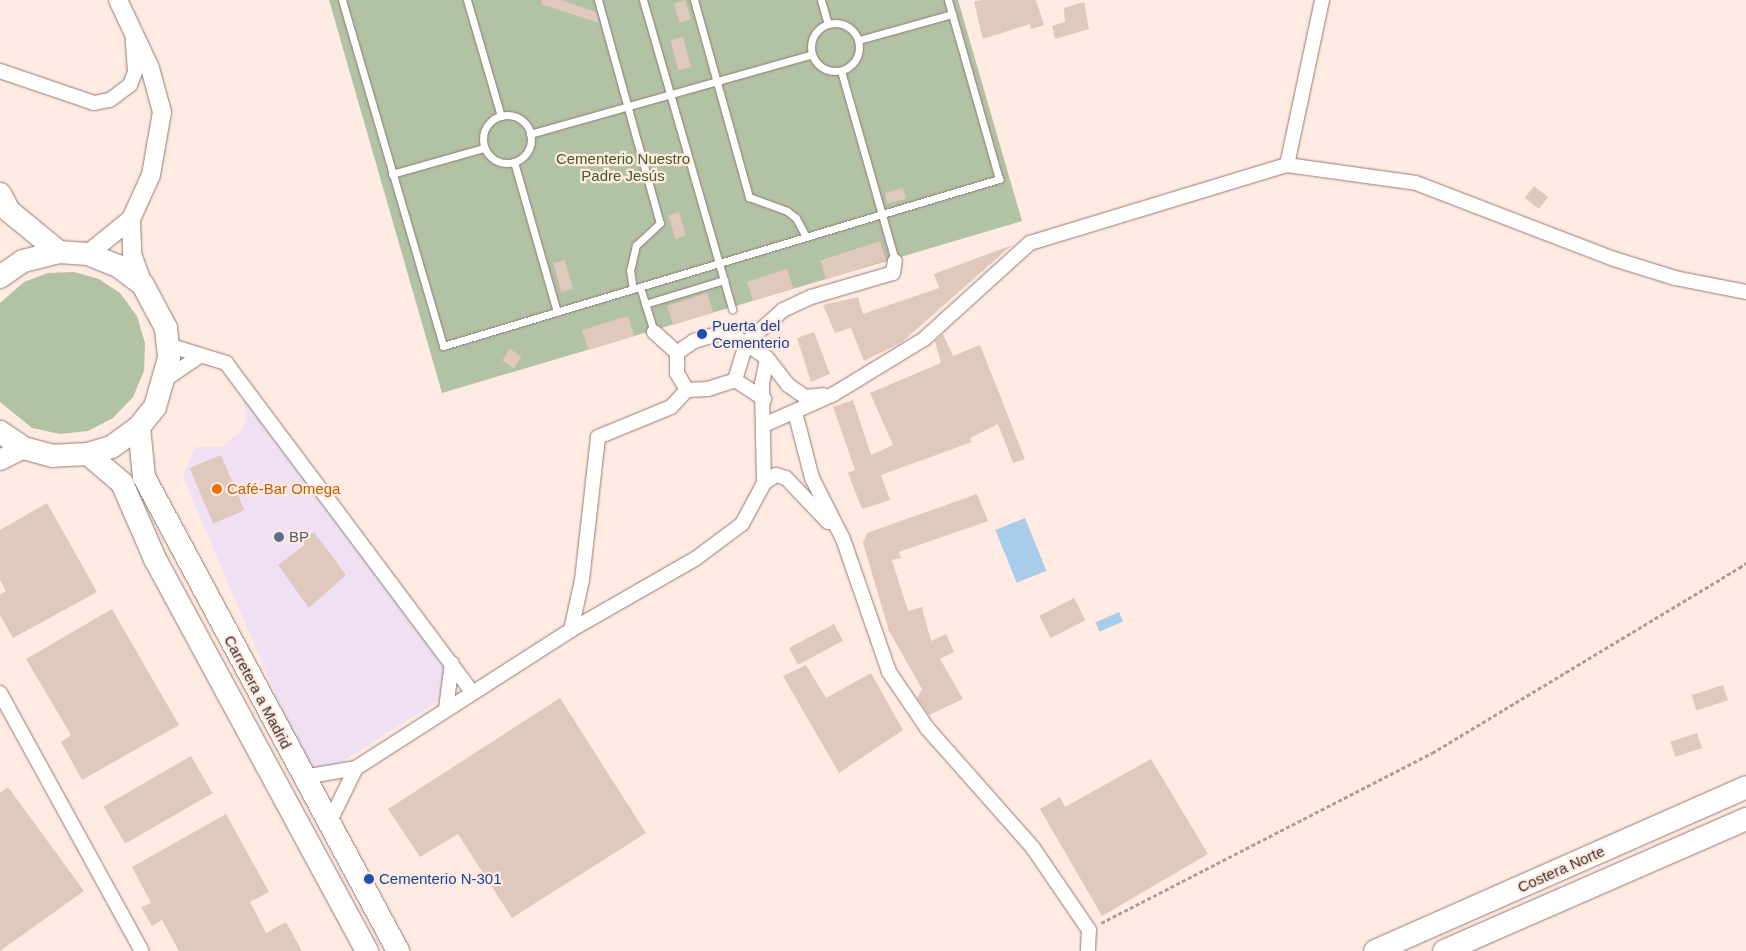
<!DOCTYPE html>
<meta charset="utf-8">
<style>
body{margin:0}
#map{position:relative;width:1746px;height:951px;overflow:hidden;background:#ffebe2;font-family:Helvetica,sans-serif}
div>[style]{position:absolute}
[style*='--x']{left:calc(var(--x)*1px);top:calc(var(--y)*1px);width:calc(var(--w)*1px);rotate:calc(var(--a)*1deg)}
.commercial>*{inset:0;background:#efe0f3}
.green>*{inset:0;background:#b2c2a5}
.water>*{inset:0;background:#a7cdeb;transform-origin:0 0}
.building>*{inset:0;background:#e0c8bd;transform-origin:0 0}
.path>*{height:2.5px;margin-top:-1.25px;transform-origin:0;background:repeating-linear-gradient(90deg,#ac9d95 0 4px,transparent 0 6.5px)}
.roads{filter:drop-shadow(0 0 1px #927b71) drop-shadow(0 0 1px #927b71)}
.service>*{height:7px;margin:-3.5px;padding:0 3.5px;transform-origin:3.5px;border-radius:3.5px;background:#fff}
.service>.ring{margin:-3.5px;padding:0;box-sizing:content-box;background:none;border:7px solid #fff;border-radius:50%}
.minor>*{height:14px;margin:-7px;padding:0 7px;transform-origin:7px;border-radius:7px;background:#fff}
.tertiary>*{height:18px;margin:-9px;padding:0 9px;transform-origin:9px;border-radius:9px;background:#fff}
.secondary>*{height:20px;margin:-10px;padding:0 10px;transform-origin:10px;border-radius:10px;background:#fff}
.primary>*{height:22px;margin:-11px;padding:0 11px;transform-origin:11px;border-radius:11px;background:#fff}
.dots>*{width:14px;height:14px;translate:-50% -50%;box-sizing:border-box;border:2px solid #ffebe2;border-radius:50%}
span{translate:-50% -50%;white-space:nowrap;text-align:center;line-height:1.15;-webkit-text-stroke:4.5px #ffebe2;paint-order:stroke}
.park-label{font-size:15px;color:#435e27}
.transit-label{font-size:15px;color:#164399}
.left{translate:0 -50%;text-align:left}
.food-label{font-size:15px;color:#c56008}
.service-label{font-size:15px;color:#4e5e75}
.street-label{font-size:15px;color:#372e29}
</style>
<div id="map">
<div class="commercial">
<i style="clip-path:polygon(242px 394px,447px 665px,448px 683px,438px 701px,332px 768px,306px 766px,183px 477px,195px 447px,222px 447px,242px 430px,247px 419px)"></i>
</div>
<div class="green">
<i style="clip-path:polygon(329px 0,958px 0,1022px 221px,442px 393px)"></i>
<i style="clip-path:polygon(74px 272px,99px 279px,120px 293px,137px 316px,145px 343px,144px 371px,133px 397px,113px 418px,88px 431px,60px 434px,32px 428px,0 402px,0 303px,24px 282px,48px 273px)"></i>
</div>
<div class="water">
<i style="left:1025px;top:518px;width:57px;height:32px;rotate:68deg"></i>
<i style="left:1119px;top:612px;width:10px;height:26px;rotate:66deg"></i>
</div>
<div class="building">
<i style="clip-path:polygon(542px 0,561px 0,596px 12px,599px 23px,541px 4px)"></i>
<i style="left:685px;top:0;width:20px;height:12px;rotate:72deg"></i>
<i style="clip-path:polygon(981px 0,1036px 0,1044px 25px,1031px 29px,1030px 24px,983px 39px,974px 2px)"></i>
<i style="clip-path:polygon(1084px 2px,1089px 29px,1055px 39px,1052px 26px,1065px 22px,1064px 8px)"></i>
<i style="left:683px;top:37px;width:31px;height:13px;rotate:75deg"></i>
<i style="left:1534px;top:186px;width:18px;height:15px;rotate:38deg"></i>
<i style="left:903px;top:188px;width:11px;height:19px;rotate:75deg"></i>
<i style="left:679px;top:212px;width:25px;height:11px;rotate:74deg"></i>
<i style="left:880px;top:241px;width:20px;height:63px;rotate:72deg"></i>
<i style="clip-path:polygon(1012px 245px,902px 342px,864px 361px,851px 328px,835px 333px,823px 305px,858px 297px,863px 314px,939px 288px,934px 274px)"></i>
<i style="left:565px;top:260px;width:30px;height:12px;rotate:75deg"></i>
<i style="left:787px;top:269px;width:20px;height:42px;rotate:72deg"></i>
<i style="left:707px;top:293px;width:20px;height:42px;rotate:72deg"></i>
<i style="left:628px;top:316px;width:21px;height:48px;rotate:73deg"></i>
<i style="clip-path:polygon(814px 332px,830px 374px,811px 382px,797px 338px)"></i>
<i style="clip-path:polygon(943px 334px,953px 356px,980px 345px,1025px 459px,1013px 463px,998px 424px,970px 438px,972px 442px,881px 475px,890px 500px,862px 509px,848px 473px,855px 470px,833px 407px,853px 400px,871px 455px,893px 445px,870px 393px,941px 363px,935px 341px)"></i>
<i style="left:510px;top:349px;width:14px;height:14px;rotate:34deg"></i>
<i style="left:221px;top:455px;width:60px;height:34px;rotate:67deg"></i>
<i style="clip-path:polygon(977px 494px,988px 521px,899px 552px,901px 558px,892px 560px,908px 611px,922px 607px,931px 641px,946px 634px,954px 652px,940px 659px,963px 699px,929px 715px,917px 698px,922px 689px,889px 631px,863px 543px,867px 533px)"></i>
<i style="clip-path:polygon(47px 503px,97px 592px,13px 638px,0 615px,0 594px,6px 591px,0 580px,0 530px)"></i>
<i style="clip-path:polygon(314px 532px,346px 575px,309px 608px,278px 565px,305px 545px,302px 541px)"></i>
<i style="left:1074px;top:598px;width:25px;height:39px;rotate:63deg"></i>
<i style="clip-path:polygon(112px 609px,179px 725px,82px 780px,61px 742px,71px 735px,26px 659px)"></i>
<i style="left:834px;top:624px;width:19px;height:51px;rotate:62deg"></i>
<i style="clip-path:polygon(806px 665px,826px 698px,871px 673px,903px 730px,839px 773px,783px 676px)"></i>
<i style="left:1723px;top:685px;width:16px;height:33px;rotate:72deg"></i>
<i style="clip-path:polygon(560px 698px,646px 833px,512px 918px,458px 834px,420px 857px,388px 809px)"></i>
<i style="left:1697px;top:733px;width:16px;height:28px;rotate:72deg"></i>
<i style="left:191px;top:756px;width:43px;height:101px;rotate:60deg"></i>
<i style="clip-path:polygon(1151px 759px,1208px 854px,1102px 916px,1040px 809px,1060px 797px,1065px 807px)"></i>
<i style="clip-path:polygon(8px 787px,84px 891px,0 951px,0 793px)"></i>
<i style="clip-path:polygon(226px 814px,269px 892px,250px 902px,266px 933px,286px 922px,302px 951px,179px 951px,162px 920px,152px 926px,141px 907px,151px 903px,132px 867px)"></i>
</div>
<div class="path">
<i style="--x:1739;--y:568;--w:9;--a:-36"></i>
<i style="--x:1101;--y:923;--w:372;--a:-27.2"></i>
<i style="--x:1432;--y:753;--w:360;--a:-31.1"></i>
</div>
<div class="roads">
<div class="service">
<i style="--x:342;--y:0;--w:360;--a:73.7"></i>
<i style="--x:443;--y:346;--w:581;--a:-16.72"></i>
<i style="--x:999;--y:179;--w:186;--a:-105.9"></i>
<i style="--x:467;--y:0;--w:121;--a:73.7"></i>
<i style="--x:598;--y:0;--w:231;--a:74.5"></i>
<i style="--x:660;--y:223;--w:33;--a:137"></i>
<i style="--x:636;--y:245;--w:26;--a:103"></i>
<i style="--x:630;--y:270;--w:19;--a:81"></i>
<i style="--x:643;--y:0;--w:322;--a:73.9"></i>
<i style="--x:694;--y:0;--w:205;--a:74.4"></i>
<i style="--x:749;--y:197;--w:40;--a:20.2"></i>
<i style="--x:787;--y:211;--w:11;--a:38"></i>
<i style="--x:796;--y:218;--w:21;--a:62"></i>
<i style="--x:821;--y:0;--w:25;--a:74"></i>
<i class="ring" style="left:811px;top:23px;width:41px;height:41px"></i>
<i style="--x:859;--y:40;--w:97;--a:-15.6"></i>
<i style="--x:841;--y:71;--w:198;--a:74.1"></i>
<i class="ring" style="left:483px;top:115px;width:41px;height:41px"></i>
<i style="--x:530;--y:134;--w:293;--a:-15.8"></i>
<i style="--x:514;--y:162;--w:156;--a:74"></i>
<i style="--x:392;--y:174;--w:96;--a:-15.8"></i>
<i style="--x:640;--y:287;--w:47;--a:72.7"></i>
<i style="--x:645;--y:304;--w:83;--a:-16.9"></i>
</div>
<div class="minor">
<i style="--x:0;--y:71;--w:99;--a:18.8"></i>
<i style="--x:94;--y:103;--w:16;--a:-11"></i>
<i style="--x:110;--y:100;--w:25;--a:-37"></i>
<i style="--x:130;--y:85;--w:14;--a:-69"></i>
<i style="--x:135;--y:72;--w:32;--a:-94"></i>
<i style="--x:1287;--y:165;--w:169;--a:-78"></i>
<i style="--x:654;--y:332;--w:31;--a:42"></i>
<i style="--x:677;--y:353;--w:20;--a:90"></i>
<i style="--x:677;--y:373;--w:20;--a:60"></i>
<i style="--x:168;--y:345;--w:61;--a:17.2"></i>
<i style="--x:226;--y:363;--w:411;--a:53.2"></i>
<i style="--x:767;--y:358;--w:34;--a:52"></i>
<i style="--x:788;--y:385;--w:21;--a:35"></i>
<i style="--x:805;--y:397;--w:18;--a:-6"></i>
<i style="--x:166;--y:379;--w:42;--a:-34.4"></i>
<i style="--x:735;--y:380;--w:35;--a:33"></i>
<i style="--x:795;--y:412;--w:68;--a:75.6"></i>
<i style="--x:812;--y:478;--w:68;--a:63.1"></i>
<i style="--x:843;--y:539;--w:141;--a:70.9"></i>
<i style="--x:889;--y:672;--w:68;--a:55.8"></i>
<i style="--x:927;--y:728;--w:160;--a:48.5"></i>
<i style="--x:1033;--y:848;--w:99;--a:55.7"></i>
<i style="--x:1089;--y:930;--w:21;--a:93"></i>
<i style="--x:766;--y:424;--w:74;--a:-23.8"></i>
<i style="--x:834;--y:394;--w:105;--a:-31.4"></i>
<i style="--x:924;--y:339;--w:143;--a:-42.2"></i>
<i style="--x:1030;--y:243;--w:269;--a:-16.9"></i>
<i style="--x:1287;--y:165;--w:130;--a:7.9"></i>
<i style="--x:1416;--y:183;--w:212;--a:21"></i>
<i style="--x:1614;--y:259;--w:64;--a:17.3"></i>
<i style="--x:1675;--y:278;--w:72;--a:11.2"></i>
<i style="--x:764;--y:483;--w:14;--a:-34"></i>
<i style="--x:776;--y:475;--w:10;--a:17"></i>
<i style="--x:786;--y:478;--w:61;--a:46.3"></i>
<i style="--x:571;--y:630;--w:51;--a:-77.6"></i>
<i style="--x:582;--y:580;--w:144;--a:-83.6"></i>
<i style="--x:598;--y:437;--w:79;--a:-22.3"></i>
<i style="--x:671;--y:407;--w:23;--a:-47"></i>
<i style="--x:687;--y:390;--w:21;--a:-3"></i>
<i style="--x:708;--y:389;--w:28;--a:-18"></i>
<i style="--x:735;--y:380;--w:39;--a:-73"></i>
<i style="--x:746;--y:343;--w:50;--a:-41.7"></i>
<i style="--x:783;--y:310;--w:31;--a:-25"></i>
<i style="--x:811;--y:297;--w:85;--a:-16.3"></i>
<i style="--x:893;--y:273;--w:12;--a:-81"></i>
<i style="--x:0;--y:693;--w:294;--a:61.2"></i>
<i style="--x:446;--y:709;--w:46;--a:-82.6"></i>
<i style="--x:304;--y:777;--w:53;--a:-9.8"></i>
<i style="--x:356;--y:768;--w:255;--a:-32.7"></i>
<i style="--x:571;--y:630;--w:143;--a:-29.8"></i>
<i style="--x:695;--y:559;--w:59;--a:-36.7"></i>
<i style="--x:742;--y:524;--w:47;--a:-61.8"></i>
<i style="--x:764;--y:483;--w:99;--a:-91.2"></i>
<i style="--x:762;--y:384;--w:26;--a:-79"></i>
<i style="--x:767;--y:358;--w:48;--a:-146"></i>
<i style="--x:727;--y:331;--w:34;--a:163"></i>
<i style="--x:694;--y:341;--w:21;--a:145"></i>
<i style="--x:329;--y:823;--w:61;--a:-63.9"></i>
</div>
<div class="tertiary">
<i style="--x:118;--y:0;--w:75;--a:64.8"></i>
<i style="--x:150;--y:68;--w:46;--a:74.7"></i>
<i style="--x:162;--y:112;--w:64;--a:99.9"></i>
<i style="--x:151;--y:175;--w:48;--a:114.4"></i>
<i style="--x:131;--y:219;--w:35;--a:88"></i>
<i style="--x:132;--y:254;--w:33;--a:70"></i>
<i style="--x:88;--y:254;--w:55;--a:-39.1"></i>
</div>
<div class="secondary">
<i style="--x:0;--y:460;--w:27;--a:-27"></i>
</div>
<div class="primary">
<i style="--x:0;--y:194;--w:19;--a:62"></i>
<i style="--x:9;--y:211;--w:65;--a:39.4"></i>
<i style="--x:0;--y:277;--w:28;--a:-35"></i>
<i style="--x:23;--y:261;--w:37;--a:-14"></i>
<i style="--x:59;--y:252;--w:29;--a:4"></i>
<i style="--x:88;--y:254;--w:32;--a:22"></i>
<i style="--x:118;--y:266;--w:31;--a:37"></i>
<i style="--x:143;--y:285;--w:49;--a:61.9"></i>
<i style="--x:166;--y:328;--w:30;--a:84"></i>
<i style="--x:169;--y:358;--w:51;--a:105.9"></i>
<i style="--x:155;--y:407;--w:26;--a:129"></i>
<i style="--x:139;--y:427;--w:34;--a:144"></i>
<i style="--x:111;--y:447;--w:24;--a:163"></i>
<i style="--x:88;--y:454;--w:35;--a:177"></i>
<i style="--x:53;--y:456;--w:30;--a:-165"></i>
<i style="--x:24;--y:448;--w:29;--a:-146"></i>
<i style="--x:139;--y:427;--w:50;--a:84.3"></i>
<i style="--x:144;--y:477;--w:538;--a:61.81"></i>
<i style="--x:88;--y:454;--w:45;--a:40.5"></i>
<i style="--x:122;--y:483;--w:83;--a:66.5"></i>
<i style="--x:155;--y:559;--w:446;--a:61.6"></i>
<i style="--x:1375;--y:951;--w:406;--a:-23.8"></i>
<i style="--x:1444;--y:951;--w:330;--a:-23.6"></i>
</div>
</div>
<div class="dots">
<i style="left:702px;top:334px;background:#1a4fb4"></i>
<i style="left:217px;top:489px;background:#e8710a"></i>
<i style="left:279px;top:537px;background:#5c6f8a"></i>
<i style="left:369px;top:879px;background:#1a4fb4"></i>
</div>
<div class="park-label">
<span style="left:623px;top:167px">Cementerio Nuestro<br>Padre Jesús</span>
</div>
<div class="transit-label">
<span class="left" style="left:712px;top:334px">Puerta del<br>Cementerio</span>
<span class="left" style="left:379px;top:879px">Cementerio N-301</span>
</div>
<div class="food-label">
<span class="left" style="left:227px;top:489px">Café-Bar Omega</span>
</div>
<div class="service-label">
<span class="left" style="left:289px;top:537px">BP</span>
</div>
<div class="street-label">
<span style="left:258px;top:692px;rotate:62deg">Carretera a Madrid</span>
<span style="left:1561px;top:869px;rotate:-24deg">Costera Norte</span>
</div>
</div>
